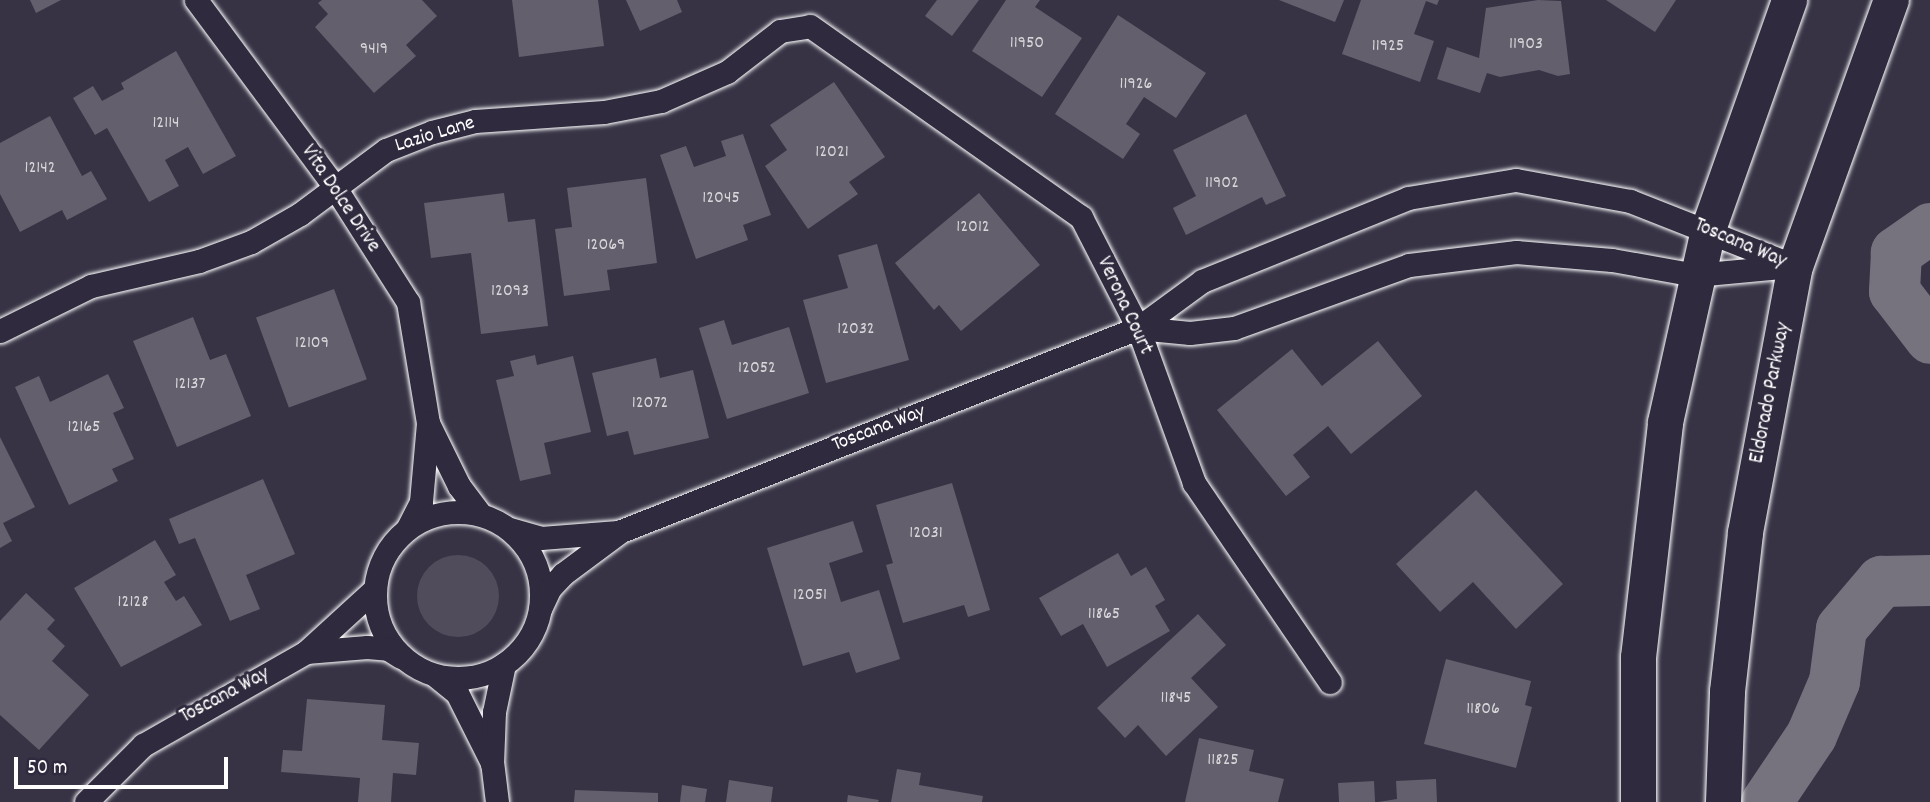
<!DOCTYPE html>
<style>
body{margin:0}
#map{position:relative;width:1930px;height:802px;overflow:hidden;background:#373345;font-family:Dekko,sans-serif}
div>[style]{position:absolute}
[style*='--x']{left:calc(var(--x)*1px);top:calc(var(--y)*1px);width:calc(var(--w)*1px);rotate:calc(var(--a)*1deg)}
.green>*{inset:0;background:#514c5c}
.round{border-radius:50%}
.river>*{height:51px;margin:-25.5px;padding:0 25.5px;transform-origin:25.5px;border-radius:25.5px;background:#76737f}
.building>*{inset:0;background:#635f6d;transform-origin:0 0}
.roads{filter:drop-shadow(0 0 2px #fff) drop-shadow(0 0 2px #fff)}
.street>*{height:23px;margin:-11.5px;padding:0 11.5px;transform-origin:11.5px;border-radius:11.5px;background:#2f2a3d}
.street>.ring{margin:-11.5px;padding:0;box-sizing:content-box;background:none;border:23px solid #2f2a3d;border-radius:50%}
.primary>*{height:35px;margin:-17.5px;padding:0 17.5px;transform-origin:17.5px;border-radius:17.5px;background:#2f2a3d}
span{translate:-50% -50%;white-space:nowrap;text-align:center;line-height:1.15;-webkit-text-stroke:6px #2f2a3d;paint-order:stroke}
.number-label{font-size:18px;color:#d8d7da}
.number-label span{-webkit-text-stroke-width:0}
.street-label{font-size:21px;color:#fff}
.scale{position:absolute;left:14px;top:757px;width:214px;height:32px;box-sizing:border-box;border:4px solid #fff;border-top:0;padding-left:9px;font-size:21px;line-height:24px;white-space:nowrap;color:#fff;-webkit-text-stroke:5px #2f2a3d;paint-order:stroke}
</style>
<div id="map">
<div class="green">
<i class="round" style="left:417px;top:555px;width:82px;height:82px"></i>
</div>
<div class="river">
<i style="--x:1930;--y:228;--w:42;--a:144.8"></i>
<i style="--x:1896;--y:252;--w:39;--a:93"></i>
<i style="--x:1894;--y:291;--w:59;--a:52.5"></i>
<i style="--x:1766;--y:802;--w:81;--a:-56.1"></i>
<i style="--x:1811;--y:735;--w:59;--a:-66.9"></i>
<i style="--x:1834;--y:681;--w:53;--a:-82.5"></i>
<i style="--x:1841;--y:628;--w:62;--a:-49.6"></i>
<i style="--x:1881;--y:581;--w:49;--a:-1.2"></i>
</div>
<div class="building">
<i style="clip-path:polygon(30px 0,61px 0,36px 13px)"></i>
<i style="clip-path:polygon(322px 0,422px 0,437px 16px,406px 45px,416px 56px,374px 93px,315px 27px,328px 14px,318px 3px)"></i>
<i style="clip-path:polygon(512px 0,598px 0,604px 46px,519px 57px)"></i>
<i style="clip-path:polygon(626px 0,677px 0,682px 12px,640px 31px)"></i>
<i style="clip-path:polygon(937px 0,979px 0,952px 36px,925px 16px)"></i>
<i style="clip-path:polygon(1006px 0,1040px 0,1035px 7px,1082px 38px,1042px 97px,972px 51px)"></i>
<i style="clip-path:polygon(1279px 0,1344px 0,1335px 22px)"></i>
<i style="clip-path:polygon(1361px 0,1439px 0,1437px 5px,1426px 1px,1414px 34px,1434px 41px,1420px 82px,1342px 54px)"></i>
<i style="clip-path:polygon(1538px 0,1561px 1px,1570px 74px,1558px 76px,1539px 70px,1500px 77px,1487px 73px,1480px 93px,1437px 79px,1447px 47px,1479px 58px,1486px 8px)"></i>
<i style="clip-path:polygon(1606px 0,1676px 0,1655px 32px)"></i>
<i style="clip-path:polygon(1118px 15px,1206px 73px,1176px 118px,1144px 97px,1126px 124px,1140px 134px,1123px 159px,1055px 114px)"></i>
<i style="clip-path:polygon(176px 51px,236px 156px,203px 174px,188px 147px,165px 160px,179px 186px,149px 202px,107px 128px,95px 135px,73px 98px,93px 86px,102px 101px,124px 89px,121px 83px)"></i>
<i style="clip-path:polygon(834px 82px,885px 157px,849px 182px,858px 194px,808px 229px,765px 166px,787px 150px,770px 125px)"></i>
<i style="clip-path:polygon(1246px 114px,1286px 196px,1266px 205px,1262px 197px,1186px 235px,1173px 208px,1196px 196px,1173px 150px)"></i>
<i style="clip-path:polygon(50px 116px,82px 176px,91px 171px,107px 199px,67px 220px,62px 210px,20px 232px,0 194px,0 143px)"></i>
<i style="clip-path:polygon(743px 134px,771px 215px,743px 225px,748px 240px,696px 259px,660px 155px,686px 146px,694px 167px,726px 156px,721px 141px)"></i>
<i style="clip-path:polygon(646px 178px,657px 263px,607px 270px,610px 290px,564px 296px,555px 229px,572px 227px,567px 188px)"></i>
<i style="clip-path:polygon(504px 193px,508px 222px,535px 219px,548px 326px,481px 334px,471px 253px,431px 258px,424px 203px)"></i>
<i style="clip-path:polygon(979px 193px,1040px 265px,961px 331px,939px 305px,934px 310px,895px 263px)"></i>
<i style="clip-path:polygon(877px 244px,909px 360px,826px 383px,803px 300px,848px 288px,838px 255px)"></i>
<i style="left:334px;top:289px;width:96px;height:83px;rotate:70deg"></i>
<i style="clip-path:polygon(193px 317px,210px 360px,226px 354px,251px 416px,177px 447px,133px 341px)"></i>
<i style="clip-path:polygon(724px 320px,732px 345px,789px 327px,809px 393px,727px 419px,699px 328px)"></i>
<i style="clip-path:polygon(1378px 341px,1422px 396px,1351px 454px,1328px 426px,1293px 455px,1310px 477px,1286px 496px,1217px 410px,1292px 349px,1322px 386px)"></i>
<i style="clip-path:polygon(535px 355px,537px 365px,573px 356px,591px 432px,544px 443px,551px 474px,520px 481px,496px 380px,514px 376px,510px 361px)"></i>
<i style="clip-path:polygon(656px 358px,660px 378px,693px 370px,709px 438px,634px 455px,628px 431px,607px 436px,592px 373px)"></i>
<i style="clip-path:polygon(108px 374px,124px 408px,113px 413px,134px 459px,112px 469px,118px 481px,69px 505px,15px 387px,39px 376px,50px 402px)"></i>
<i style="clip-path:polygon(0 437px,35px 507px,3px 523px,12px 541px,0 548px)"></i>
<i style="clip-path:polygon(263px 479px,295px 554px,246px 575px,260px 609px,230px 621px,195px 538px,179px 544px,169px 519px)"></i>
<i style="clip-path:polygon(952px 483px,990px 610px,968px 617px,964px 605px,903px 623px,886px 565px,893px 563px,876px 505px)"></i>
<i style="clip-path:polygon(1476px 490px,1563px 584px,1516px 629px,1473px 582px,1440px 612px,1396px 564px)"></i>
<i style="clip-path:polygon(853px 521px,863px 552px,829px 563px,841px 602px,879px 590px,900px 659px,856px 673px,849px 652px,803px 666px,767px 548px)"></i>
<i style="clip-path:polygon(155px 540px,176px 575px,164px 582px,176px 601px,184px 596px,202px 625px,121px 667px,74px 588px)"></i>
<i style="clip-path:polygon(1118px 553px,1131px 576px,1146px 567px,1165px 600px,1155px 606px,1170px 631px,1107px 667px,1083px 624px,1061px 636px,1039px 598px)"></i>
<i style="clip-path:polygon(26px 593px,55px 620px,47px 629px,65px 646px,52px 661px,89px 695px,39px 750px,0 715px,0 621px)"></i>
<i style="clip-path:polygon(1198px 614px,1226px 645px,1191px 678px,1218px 707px,1166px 756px,1138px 725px,1125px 738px,1097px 708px)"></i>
<i style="clip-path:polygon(1446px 659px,1531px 681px,1525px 705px,1532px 707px,1516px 768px,1424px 744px)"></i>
<i style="clip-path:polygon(307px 699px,385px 705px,382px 740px,419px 743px,416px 775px,393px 773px,391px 802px,358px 802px,360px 778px,281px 772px,283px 750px,302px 751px)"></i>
<i style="clip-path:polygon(1199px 738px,1254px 750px,1249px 771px,1284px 779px,1278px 802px,1185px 802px)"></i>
<i style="clip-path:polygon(897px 769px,921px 773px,919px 785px,983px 796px,982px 802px,891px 802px)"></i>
<i style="clip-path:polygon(1436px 779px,1437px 802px,1378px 802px,1397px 799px,1396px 781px)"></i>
<i style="clip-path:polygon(729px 780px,773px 787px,771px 802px,726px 802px)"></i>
<i style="left:1374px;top:781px;width:21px;height:36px;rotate:87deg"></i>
<i style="clip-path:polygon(682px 785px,707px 789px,705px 802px,680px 802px)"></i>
<i style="clip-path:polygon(575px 790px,658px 793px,658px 802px,574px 802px)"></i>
<i style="clip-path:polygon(848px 795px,879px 800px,878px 802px,847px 802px)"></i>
</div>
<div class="roads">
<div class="street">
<i style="--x:196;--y:0;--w:232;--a:53.4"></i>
<i style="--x:334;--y:186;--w:138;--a:57.5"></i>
<i style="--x:408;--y:302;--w:123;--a:80.6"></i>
<i style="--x:428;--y:423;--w:79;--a:95.1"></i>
<i style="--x:421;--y:502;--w:30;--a:117"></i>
<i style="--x:1138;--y:328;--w:52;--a:5.5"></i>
<i style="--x:1190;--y:333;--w:44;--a:-6.5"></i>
<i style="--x:1234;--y:328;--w:186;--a:-19.8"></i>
<i style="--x:1409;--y:265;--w:108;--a:-6.9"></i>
<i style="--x:1516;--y:252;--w:96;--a:4.8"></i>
<i style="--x:1612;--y:260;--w:84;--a:10.2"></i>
<i style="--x:1695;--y:275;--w:97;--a:-5.3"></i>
<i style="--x:0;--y:331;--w:102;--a:-26.3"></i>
<i style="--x:91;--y:286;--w:111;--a:-13"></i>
<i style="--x:199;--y:261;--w:55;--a:-20.1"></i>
<i style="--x:251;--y:242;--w:56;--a:-29.7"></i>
<i style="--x:300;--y:214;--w:107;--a:-36.7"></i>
<i style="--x:386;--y:150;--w:49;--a:-21.4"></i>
<i style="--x:432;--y:132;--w:44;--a:-14.3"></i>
<i style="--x:475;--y:121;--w:129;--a:-4"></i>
<i style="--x:604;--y:112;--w:58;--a:-10.9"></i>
<i style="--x:661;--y:101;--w:72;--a:-23.7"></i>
<i style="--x:727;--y:72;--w:67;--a:-37.7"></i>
<i style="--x:780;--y:31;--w:30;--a:-9"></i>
<i style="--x:810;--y:26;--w:332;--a:35.2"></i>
<i style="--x:1081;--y:217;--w:125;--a:62.8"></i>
<i style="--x:1138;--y:328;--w:165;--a:70.1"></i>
<i style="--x:1194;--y:483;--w:241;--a:55.7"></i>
<i style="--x:428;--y:423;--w:70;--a:63.8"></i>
<i style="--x:459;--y:486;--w:35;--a:53"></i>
<i class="ring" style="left:375px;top:512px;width:143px;height:143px"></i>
<i style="--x:510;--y:529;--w:32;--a:16"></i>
<i style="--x:541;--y:538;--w:77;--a:-4.5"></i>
<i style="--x:540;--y:609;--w:23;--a:-65"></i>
<i style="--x:550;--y:588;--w:19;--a:-47"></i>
<i style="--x:563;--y:574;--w:72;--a:-36.6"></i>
<i style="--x:621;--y:531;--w:555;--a:-21.44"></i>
<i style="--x:1138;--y:328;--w:79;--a:-36.3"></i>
<i style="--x:1202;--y:281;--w:222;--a:-21.9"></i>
<i style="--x:1408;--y:198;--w:109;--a:-9.5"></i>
<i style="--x:1516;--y:180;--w:116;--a:10.4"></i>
<i style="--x:1630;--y:201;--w:177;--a:21.5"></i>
<i style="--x:306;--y:652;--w:61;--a:-4.7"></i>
<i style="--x:367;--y:647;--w:21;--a:5"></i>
<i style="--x:388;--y:649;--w:15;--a:32"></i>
<i style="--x:436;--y:676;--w:27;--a:39"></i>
<i style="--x:457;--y:693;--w:76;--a:63.4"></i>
<i style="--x:86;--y:802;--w:81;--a:-45"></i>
<i style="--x:143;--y:745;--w:188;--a:-29.7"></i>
<i style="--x:306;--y:652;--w:93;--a:-42.4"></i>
<i style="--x:497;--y:802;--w:38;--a:-97"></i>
<i style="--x:492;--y:764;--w:52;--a:-87.8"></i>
<i style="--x:494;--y:712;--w:49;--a:-78.2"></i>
</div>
<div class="primary">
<i style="--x:1638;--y:802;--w:145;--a:-90"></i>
<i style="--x:1638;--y:657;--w:237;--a:-83.4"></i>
<i style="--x:1665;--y:422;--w:198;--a:-77.4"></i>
<i style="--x:1708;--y:229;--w:243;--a:-70.5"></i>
<i style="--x:1723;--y:802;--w:111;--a:-87.9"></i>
<i style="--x:1727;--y:691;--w:160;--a:-83.5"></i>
<i style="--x:1745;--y:532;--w:271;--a:-79.4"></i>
<i style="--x:1795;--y:266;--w:283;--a:-70.2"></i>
</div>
</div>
<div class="number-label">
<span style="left:1027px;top:44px">11950</span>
<span style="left:1526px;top:45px">11903</span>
<span style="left:1388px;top:47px">11925</span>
<span style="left:374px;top:50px">9419</span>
<span style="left:1136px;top:85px">11926</span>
<span style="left:166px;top:124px">12114</span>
<span style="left:832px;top:153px">12021</span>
<span style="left:40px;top:169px">12142</span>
<span style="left:1222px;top:184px">11902</span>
<span style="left:721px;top:199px">12045</span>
<span style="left:973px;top:228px">12012</span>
<span style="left:606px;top:246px">12069</span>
<span style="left:510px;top:292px">12093</span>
<span style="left:856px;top:330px">12032</span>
<span style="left:312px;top:344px">12109</span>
<span style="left:757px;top:369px">12052</span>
<span style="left:190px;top:385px">12137</span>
<span style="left:650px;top:404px">12072</span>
<span style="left:84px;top:428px">12165</span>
<span style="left:926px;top:534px">12031</span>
<span style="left:810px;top:596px">12051</span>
<span style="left:133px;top:603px">12128</span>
<span style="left:1104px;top:615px">11865</span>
<span style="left:1176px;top:699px">11845</span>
<span style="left:1483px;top:710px">11806</span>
<span style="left:1223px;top:761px">11825</span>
</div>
<div class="street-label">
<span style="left:435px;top:135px;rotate:-17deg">Lazio Lane</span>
<span style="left:340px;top:199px;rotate:56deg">Vita Dolce Drive</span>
<span style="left:1740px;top:244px;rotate:23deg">Toscana Way</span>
<span style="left:1124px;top:306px;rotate:65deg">Verona Court</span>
<span style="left:1771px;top:393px;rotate:-79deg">Eldorado Parkway</span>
<span style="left:879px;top:429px;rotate:-21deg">Toscana Way</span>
<span style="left:225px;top:696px;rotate:-28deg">Toscana Way</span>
</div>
<div class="scale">50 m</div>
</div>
